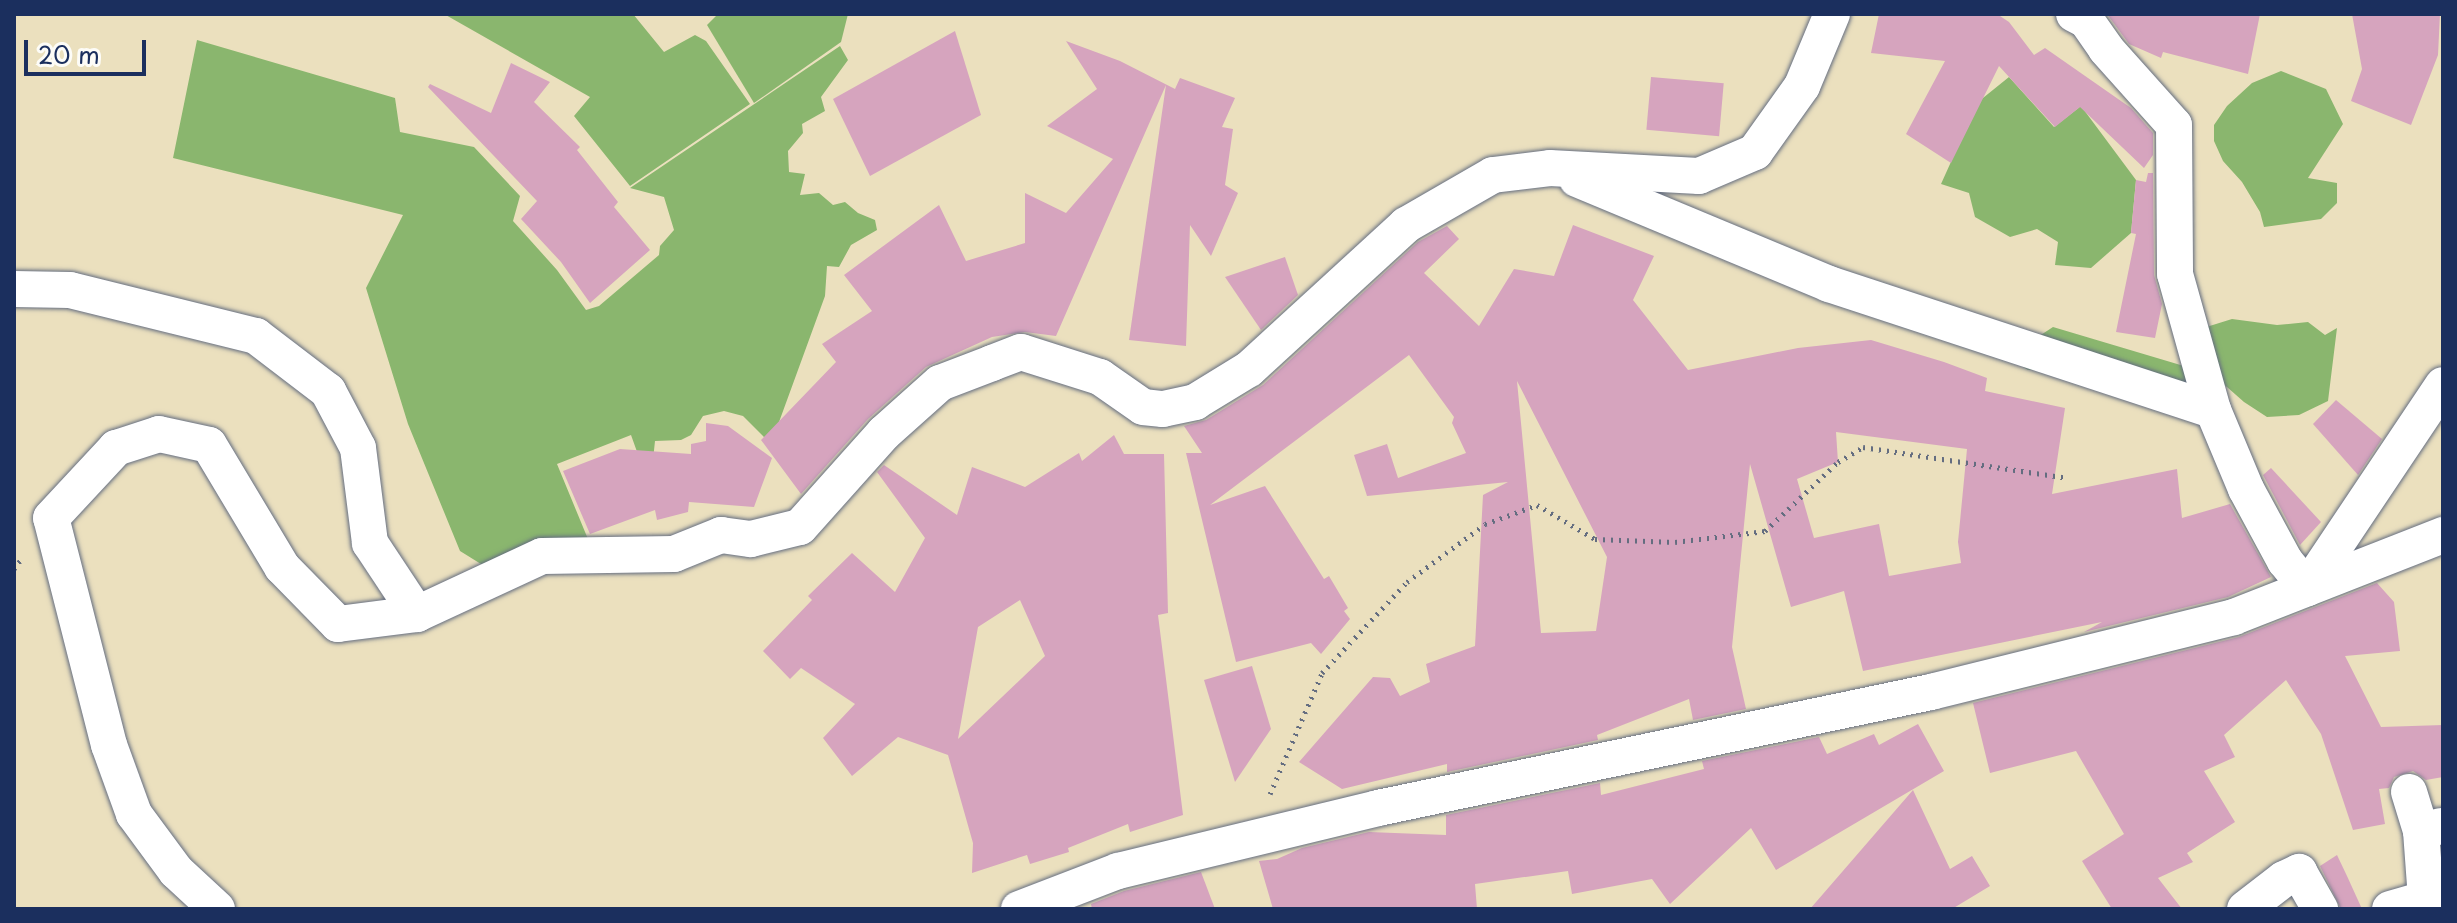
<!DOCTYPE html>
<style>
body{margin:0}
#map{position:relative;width:2457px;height:923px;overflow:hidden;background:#ebe0be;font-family:"Playpen Sans",sans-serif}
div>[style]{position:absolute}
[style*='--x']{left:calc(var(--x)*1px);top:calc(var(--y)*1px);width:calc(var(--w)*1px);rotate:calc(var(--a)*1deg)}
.forest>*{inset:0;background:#8ab66e}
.building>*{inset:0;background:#d6a4be;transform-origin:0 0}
.path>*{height:5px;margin-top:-2.5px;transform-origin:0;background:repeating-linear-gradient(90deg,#646d80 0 2px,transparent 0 8px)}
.roads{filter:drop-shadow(0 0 2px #646d80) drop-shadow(0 0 2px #646d80)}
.street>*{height:36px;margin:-18px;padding:0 18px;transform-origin:18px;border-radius:18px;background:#fff}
span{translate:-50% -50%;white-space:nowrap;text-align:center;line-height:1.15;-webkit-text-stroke:7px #fdfcf7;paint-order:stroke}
.frame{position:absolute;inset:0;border:16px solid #1b2f5e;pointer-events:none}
.scale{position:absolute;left:24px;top:40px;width:122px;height:36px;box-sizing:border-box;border:4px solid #1b2f5e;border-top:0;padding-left:10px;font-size:24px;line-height:28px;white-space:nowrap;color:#1b2f5e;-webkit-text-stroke:6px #fdfcf7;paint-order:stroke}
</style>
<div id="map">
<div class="forest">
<i style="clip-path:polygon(444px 14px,633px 14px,664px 52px,695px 35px,706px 41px,750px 104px,630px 186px,574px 116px,590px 97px)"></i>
<i style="clip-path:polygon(718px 14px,848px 14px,841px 42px,754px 103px,707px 25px)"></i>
<i style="clip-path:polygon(197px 40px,395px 98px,400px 132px,474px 147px,520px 196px,513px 221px,557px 270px,586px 310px,599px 306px,659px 255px,660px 246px,674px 230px,664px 197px,630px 188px,840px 46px,848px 60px,821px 97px,825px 111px,802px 124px,803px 133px,788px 151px,789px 172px,805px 174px,800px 195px,819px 193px,833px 205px,845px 202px,858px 213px,875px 220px,877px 230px,851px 245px,839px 267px,827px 266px,825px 296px,775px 433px,765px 438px,743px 416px,724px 411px,703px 416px,691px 435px,681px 440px,655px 441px,650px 488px,631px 435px,557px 464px,590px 544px,489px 569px,460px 551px,408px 424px,366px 288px,403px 215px,173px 158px)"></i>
<i style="clip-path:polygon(2281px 71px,2326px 89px,2343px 124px,2308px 178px,2337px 183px,2337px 203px,2321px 219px,2264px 227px,2260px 212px,2242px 182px,2223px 161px,2214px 141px,2214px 125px,2227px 106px,2252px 83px)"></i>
<i style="clip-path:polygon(2009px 77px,2054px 127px,2081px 106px,2136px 180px,2131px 233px,2091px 268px,2055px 265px,2058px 242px,2037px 229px,2010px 237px,1975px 217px,1969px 193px,1941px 184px,1978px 102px)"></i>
<i style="clip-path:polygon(2232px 319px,2277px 325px,2308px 322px,2325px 335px,2337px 328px,2328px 401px,2299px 415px,2267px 417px,2244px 402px,2219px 380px,2200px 329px)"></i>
<i style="clip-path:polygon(2053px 327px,2204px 372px,2209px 390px,2067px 370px,2028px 370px,2007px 357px)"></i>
</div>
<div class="building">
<i style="clip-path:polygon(1879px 14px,1997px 14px,2009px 22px,2034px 55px,2045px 48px,2131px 108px,2153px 133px,2153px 155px,2144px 168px,2080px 107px,2055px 127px,1999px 66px,1951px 163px,1906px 134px,1945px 61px,1871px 53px)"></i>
<i style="clip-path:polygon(2107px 14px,2260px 14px,2248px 74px,2163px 52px,2161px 58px,2129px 44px)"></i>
<i style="clip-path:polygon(2352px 14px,2440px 14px,2438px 55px,2411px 125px,2351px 101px,2362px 69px)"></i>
<i style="clip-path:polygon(955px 31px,981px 115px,870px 176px,833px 99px)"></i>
<i style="clip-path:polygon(1066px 41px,1120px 61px,1175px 89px,1180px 78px,1235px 98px,1222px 127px,1233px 129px,1225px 185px,1238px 193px,1211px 256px,1190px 225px,1186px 346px,1129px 340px,1166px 85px,1056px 336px,1025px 332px,992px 337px,926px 367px,868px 419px,801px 494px,761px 440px,836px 362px,822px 344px,872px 311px,844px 275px,939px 205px,966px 261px,1025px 243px,1025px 193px,1066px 213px,1113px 159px,1047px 126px,1097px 89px)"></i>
<i style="clip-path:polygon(511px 63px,550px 82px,534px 102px,580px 147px,577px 150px,618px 202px,614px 207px,650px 250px,590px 303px,561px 262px,521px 219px,537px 201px,428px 87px,430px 84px,491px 113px)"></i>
<i style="left:1651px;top:77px;width:73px;height:53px;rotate:5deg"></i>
<i style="clip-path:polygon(2148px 173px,2153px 173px,2154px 275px,2162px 304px,2155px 338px,2116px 332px,2136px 234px,2131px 233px,2136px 180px,2146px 182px)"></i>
<i style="clip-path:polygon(evenodd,1573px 225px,1654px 256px,1633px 300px,1688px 370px,1798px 348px,1871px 340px,1944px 362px,1987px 378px,1985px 391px,2065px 408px,2052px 494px,2177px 469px,2182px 518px,2230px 504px,2271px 577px,2228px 597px,2084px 632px,2102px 622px,1863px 671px,1844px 591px,1791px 607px,1750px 464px,1732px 647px,1746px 709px,1693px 720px,1689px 699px,1597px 735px,1598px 740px,1447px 772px,1447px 764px,1342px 789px,1299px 762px,1373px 677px,1390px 678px,1400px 696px,1430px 682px,1426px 664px,1475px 646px,1483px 495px,1508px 482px,1367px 496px,1354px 455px,1387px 444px,1398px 478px,1466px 453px,1452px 423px,1454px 417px,1409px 355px,1210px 505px,1265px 486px,1324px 579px,1329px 576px,1348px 608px,1344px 611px,1350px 619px,1321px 654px,1311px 643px,1236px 662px,1186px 453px,1202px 453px,1184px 426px,1206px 420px,1263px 385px,1418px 242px,1447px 226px,1459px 239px,1424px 273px,1479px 326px,1514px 269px,1554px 276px,1573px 225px,1517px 381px,1607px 557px,1596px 631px,1541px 633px,1517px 381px,1573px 225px,1836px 432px,1967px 449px,1958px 542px,1961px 563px,1889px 576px,1879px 524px,1814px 538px,1797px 479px,1838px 462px,1836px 432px)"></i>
<i style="clip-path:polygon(1285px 257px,1298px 295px,1261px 330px,1225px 277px)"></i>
<i style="clip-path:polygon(2336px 400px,2382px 439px,2358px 475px,2313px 424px)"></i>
<i style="clip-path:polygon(706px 423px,728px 426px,772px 458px,754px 507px,689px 502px,688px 512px,657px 520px,655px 510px,590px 534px,563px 471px,620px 449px,691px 454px,691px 444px,706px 441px)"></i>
<i style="clip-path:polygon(evenodd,1114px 435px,1124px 454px,1164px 454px,1168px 613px,1158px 615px,1183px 815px,1130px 832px,1128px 824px,1068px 848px,1069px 852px,1030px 864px,1027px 855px,972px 873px,973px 843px,948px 755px,898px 737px,852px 776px,823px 738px,855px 704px,801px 668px,790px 679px,763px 651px,812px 600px,808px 596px,852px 553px,895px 592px,925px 538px,877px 472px,884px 465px,957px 515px,972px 467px,1025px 487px,1079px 453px,1082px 461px,1114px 435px,1020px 600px,1045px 656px,958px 739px,978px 627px,1020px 600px)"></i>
<i style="clip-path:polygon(2271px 468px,2321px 522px,2300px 545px,2263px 475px)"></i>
<i style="clip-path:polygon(2377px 583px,2394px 602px,2400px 651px,2345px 656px,2381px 727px,2443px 725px,2443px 777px,2426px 780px,2413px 771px,2394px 777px,2389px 788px,2379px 789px,2385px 824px,2353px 830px,2321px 734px,2286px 680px,2224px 735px,2235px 757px,2204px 771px,2235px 822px,2187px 853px,2193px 862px,2158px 878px,2182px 909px,2112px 909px,2082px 861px,2124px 834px,2076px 751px,1990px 773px,1973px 703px,2239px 637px)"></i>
<i style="clip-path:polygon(1252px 666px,1271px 729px,1235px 782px,1204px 680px)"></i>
<i style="clip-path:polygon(1918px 724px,1944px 771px,1776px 870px,1751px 828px,1670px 904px,1652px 879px,1572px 894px,1568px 871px,1475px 884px,1477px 909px,1273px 909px,1259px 861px,1277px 859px,1302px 848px,1369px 832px,1446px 835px,1446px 815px,1600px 783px,1601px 795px,1704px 769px,1702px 761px,1819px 737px,1827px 754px,1874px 734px,1879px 745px)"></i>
<i style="clip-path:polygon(1913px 790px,1950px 869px,1972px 856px,1990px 886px,1952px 909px,1810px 909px)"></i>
<i style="clip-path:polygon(2337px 855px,2347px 876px,2362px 909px,2341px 909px,2320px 866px)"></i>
<i style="clip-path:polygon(1201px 872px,1215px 909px,1092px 909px,1091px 904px,1124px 891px)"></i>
</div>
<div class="path">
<i style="--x:14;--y:569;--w:14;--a:-54"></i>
<i style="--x:1270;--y:794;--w:132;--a:-66.7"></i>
<i style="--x:1322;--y:673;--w:125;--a:-47"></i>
<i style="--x:1407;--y:582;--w:97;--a:-36.6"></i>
<i style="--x:1485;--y:524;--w:55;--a:-20.1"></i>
<i style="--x:1537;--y:505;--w:67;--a:30.4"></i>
<i style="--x:1595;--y:539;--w:80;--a:2.1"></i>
<i style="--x:1675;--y:542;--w:91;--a:-7"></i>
<i style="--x:1765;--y:531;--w:100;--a:-43.4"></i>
<i style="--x:1838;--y:462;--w:29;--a:-31"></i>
<i style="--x:1863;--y:447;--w:206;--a:8.6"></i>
</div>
<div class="roads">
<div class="street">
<i style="--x:2074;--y:14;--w:13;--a:27"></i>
<i style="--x:2086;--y:20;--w:35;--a:55"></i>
<i style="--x:2106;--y:49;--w:102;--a:48.2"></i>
<i style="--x:2174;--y:125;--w:149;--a:89.6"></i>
<i style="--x:2175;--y:274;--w:141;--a:74.4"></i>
<i style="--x:2213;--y:410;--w:86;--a:67.3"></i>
<i style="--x:2246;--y:489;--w:82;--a:61.6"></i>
<i style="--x:2285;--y:561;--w:35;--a:51"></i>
<i style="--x:2307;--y:588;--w:244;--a:-56.2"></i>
<i style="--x:1577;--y:179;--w:273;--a:22.6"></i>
<i style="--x:1829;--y:284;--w:404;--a:18.2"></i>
<i style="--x:14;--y:289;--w:56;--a:1"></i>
<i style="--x:70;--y:290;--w:192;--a:13.9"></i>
<i style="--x:256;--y:336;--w:91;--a:37.4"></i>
<i style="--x:328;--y:391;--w:64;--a:62.2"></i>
<i style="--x:358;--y:448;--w:96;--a:82.8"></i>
<i style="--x:370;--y:543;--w:85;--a:56.5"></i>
<i style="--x:2409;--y:792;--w:41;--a:72.9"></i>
<i style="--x:2421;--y:831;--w:21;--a:-14"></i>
<i style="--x:217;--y:909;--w:56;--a:-137.2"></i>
<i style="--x:176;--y:871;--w:71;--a:-126.4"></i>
<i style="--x:134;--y:814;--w:73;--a:-109.9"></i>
<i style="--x:109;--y:745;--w:234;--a:-104.3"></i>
<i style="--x:51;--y:518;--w:96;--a:-47.1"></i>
<i style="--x:116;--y:448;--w:45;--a:-18"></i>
<i style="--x:159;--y:434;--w:51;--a:12.4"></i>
<i style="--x:209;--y:445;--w:142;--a:59.1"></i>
<i style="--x:282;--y:567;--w:80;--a:45.5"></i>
<i style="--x:338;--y:624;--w:80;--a:-7.2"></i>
<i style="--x:417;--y:614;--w:138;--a:-24.9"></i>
<i style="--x:542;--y:556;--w:132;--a:-0.9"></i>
<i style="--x:674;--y:554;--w:51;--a:-22"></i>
<i style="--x:721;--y:535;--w:30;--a:8"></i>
<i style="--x:751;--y:539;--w:50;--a:-13.8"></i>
<i style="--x:800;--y:527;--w:126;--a:-48.2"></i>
<i style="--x:884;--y:433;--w:75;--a:-41.8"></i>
<i style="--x:940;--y:383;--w:56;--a:-21"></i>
<i style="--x:992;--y:363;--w:31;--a:-21"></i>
<i style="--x:1021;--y:352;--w:83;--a:17.6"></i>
<i style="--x:1100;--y:377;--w:52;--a:34.9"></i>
<i style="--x:1143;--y:407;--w:20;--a:6"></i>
<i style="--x:1163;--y:409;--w:33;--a:-12"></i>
<i style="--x:1195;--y:402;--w:63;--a:-31.4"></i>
<i style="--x:1249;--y:369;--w:213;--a:-42.5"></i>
<i style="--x:1406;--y:225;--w:100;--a:-29.9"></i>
<i style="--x:1493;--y:175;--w:57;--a:-7"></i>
<i style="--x:1550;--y:168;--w:149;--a:3.1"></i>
<i style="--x:1699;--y:176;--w:61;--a:-23.2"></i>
<i style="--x:1755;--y:152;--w:81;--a:-54.5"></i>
<i style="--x:1802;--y:86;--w:78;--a:-67.4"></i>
<i style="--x:1019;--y:909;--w:106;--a:-21"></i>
<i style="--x:1118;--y:871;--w:268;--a:-13.6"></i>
<i style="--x:1378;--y:808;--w:565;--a:-11.85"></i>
<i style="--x:1931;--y:692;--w:312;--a:-13.9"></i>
<i style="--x:2234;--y:617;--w:225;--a:-21.4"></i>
<i style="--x:2245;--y:909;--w:49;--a:-37.6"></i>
<i style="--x:2284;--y:879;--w:17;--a:-25"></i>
<i style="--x:2299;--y:872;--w:43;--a:60.4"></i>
<i style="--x:2390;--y:909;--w:37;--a:-16"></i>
<i style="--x:2426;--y:899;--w:68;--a:-94.2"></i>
</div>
</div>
<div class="frame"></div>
<div class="scale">20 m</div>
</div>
